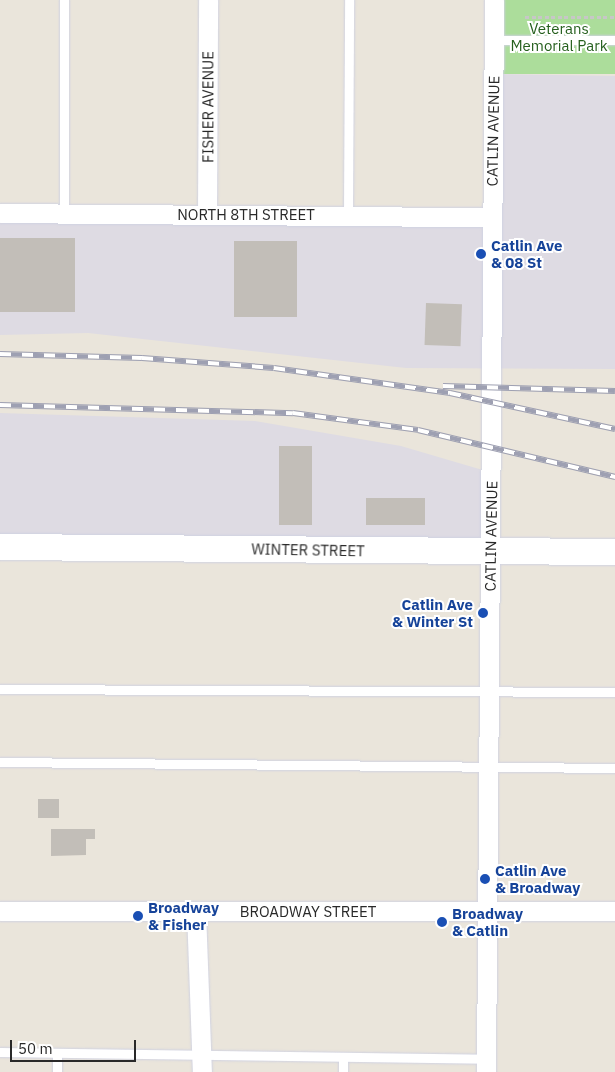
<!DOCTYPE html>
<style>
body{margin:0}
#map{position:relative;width:615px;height:1072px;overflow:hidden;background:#eae5db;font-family:"IBM Plex Sans",sans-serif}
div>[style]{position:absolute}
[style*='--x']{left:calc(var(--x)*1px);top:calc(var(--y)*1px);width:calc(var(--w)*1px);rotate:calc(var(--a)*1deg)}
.industrial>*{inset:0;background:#dedbe3}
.green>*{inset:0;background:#acdd9b;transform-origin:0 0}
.building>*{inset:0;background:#c2beb8;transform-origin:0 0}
.path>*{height:3px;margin-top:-1.5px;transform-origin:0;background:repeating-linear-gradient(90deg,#c7c7c7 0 4px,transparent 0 6.5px)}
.roads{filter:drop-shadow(0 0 1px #d0d2e1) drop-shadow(0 0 1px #d0d2e1)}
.lane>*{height:9px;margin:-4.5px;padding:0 4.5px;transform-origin:4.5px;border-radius:4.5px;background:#fff}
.street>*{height:19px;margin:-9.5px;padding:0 9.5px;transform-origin:9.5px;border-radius:9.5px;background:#fff}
.secondary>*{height:26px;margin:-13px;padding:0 13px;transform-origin:13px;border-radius:13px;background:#fff}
.rail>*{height:5.5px;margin-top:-2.75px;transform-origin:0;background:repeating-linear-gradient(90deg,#fff 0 11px,#9ea0b2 0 22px);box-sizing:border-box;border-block:1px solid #9ea0b2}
.dots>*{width:14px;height:14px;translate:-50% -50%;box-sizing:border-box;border:2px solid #fff;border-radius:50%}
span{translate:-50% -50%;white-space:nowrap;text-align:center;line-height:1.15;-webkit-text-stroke:4px #fff;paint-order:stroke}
.park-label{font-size:15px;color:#26601e}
.street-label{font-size:15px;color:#292929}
.transit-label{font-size:15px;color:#164399;font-weight:700}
.left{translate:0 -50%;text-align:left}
.right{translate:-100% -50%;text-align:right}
.scale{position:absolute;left:10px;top:1040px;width:126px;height:22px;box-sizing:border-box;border:2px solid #292929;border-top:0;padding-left:6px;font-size:15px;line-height:18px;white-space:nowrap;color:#292929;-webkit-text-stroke:4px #fff;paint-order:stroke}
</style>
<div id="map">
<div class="industrial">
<i style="clip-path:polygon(494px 74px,615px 76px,615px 369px,406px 368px,88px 333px,0 335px,0 213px,492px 217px)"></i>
<i style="clip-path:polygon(0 413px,255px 421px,401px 446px,486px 471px,490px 552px,0 547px)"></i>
</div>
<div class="green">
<i style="left:503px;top:0;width:112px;height:74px"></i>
</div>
<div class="building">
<i style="left:75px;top:238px;width:74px;height:75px;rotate:90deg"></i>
<i style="left:234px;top:241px;width:63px;height:76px"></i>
<i style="left:426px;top:303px;width:36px;height:42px;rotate:2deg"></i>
<i style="left:279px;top:446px;width:33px;height:79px"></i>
<i style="left:425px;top:498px;width:27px;height:59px;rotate:90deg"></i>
<i style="left:38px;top:799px;width:21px;height:19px"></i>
<i style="clip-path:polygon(51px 829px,95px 829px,95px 839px,86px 839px,86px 855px,51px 856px)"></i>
</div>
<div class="path">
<i style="--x:525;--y:17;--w:90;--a:0"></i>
</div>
<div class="roads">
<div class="lane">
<i style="--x:64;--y:0;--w:213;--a:90"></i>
<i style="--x:494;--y:40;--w:121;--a:0"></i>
<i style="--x:348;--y:215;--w:215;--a:-89.7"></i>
<i style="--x:0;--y:689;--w:615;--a:0.28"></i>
<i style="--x:0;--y:762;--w:615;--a:0.56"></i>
<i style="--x:0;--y:1052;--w:486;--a:0.8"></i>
<i style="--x:57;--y:1053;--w:19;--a:90"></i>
<i style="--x:343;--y:1072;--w:15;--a:-90"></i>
</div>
<div class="street">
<i style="--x:0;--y:213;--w:492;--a:0.5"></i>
<i style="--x:207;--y:214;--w:214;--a:-89.7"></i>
<i style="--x:0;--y:911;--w:615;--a:0"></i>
<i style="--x:196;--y:911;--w:161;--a:87.9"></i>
<i style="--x:486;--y:1072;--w:1072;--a:-89.57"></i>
</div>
<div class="secondary">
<i style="--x:0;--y:547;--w:615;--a:0.47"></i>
</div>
</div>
<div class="rail">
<i style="--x:0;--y:354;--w:142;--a:1.6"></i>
<i style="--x:142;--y:358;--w:132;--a:4.3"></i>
<i style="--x:274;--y:368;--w:178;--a:8.1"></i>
<i style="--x:450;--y:393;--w:169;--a:12.3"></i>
<i style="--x:443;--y:386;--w:172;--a:1.7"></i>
<i style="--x:0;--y:405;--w:293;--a:1.6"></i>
<i style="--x:293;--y:413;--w:126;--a:7.7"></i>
<i style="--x:418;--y:430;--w:203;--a:13.4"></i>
</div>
<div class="dots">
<i style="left:481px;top:254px;background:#1a4fb4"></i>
<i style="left:483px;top:613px;background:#1a4fb4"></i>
<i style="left:485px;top:879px;background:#1a4fb4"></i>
<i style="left:138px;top:916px;background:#1a4fb4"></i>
<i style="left:442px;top:922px;background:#1a4fb4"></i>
</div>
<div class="park-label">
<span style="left:559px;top:37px">Veterans<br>Memorial Park</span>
</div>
<div class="street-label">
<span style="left:208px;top:107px;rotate:-90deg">FISHER AVENUE</span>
<span style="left:493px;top:131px;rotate:-89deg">CATLIN AVENUE</span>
<span style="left:246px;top:215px">NORTH 8TH STREET</span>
<span style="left:491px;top:536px;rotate:-89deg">CATLIN AVENUE</span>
<span style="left:308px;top:550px;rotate:1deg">WINTER STREET</span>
<span style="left:308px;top:912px">BROADWAY STREET</span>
</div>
<div class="transit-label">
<span class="left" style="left:491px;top:254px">Catlin Ave<br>&amp; 08 St</span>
<span class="right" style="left:473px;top:613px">Catlin Ave<br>&amp; Winter St</span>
<span class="left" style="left:495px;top:879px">Catlin Ave<br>&amp; Broadway</span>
<span class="left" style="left:148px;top:916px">Broadway<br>&amp; Fisher</span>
<span class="left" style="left:452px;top:922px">Broadway<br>&amp; Catlin</span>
</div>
<div class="scale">50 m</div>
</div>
